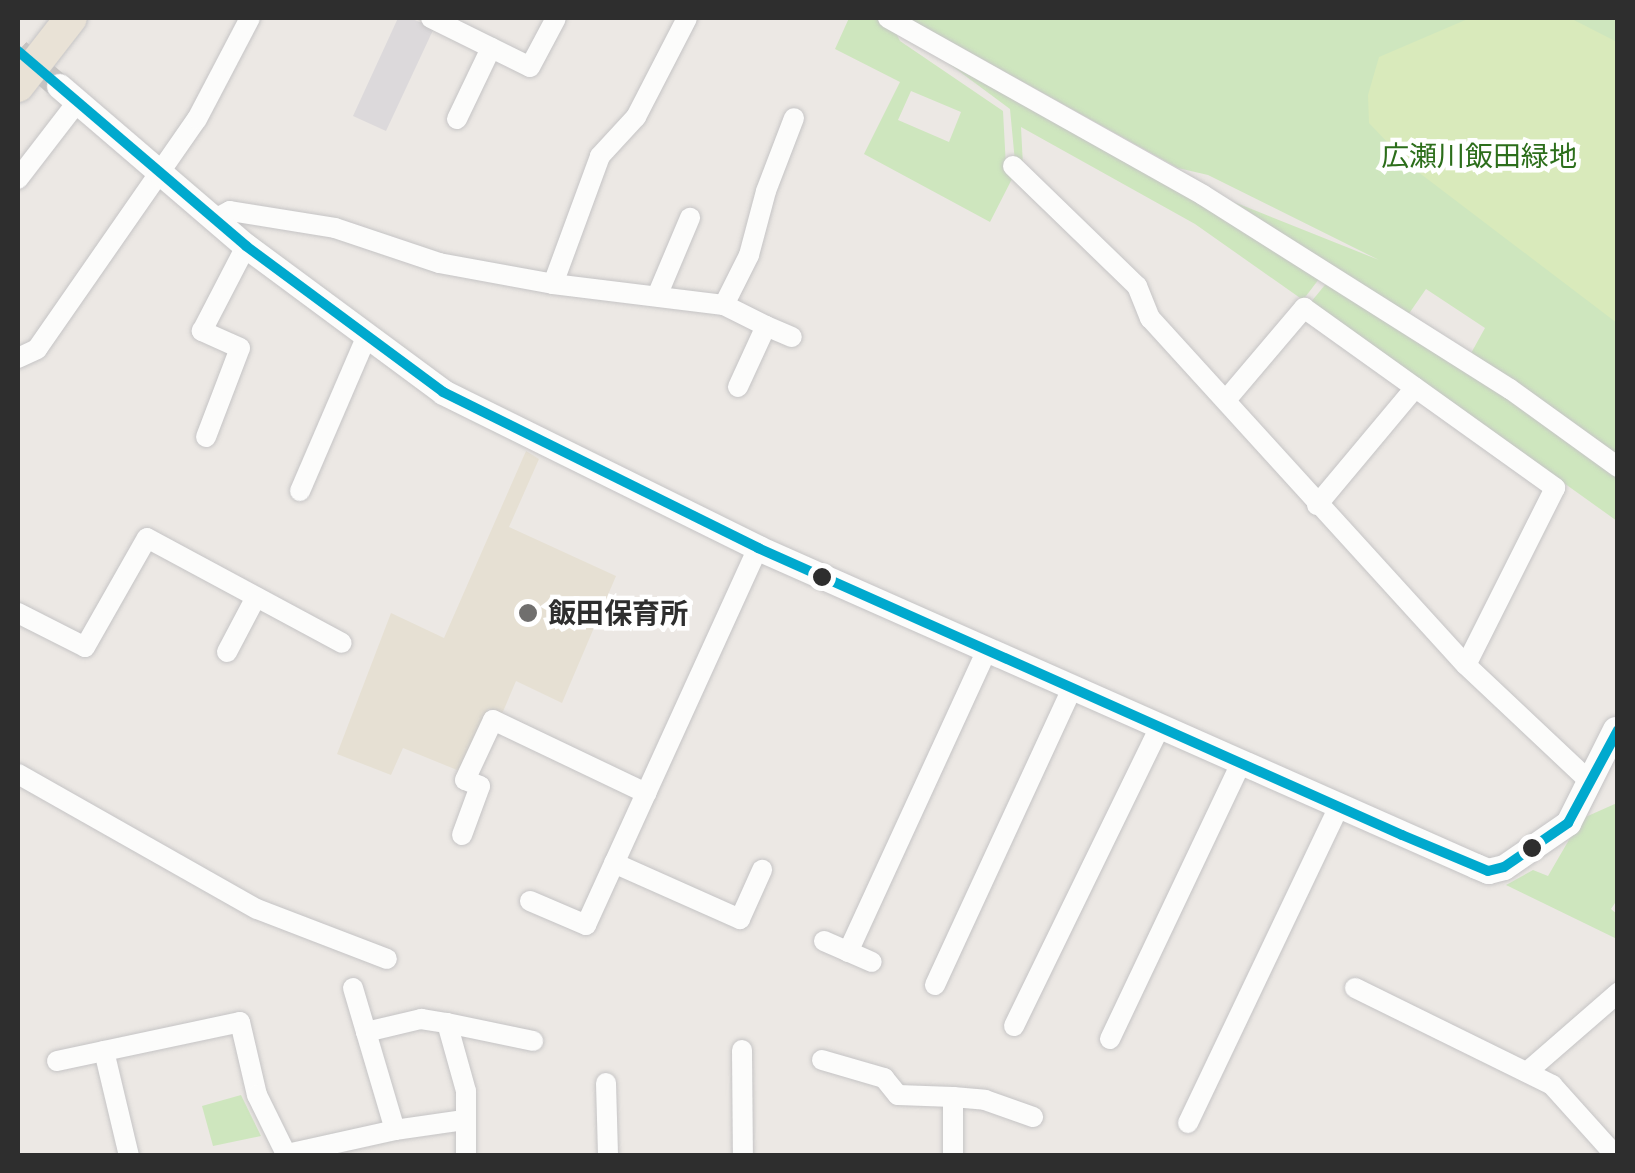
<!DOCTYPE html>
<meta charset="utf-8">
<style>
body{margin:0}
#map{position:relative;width:1635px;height:1173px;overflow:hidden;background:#ece8e4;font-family:Montserrat,"Noto Sans JP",sans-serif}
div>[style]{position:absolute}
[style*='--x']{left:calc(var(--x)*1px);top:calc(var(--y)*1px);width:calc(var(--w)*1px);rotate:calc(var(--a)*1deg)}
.industrial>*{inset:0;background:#dcd9db}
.education>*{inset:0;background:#e6e0d3}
.green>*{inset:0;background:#cee6be}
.pitch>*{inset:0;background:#d9eabb}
.tertiary-tunnel>*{height:25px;margin-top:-12.5px;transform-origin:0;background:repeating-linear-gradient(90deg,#c6c3c0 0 25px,transparent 0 37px)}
.roads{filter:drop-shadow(0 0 2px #c5c4c5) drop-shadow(0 0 2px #c5c4c5)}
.minor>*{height:20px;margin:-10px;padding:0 10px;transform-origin:10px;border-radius:10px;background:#fcfcfb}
.tertiary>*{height:25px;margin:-12.5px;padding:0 12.5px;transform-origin:12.5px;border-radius:12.5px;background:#fcfcfb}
.trunk>*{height:32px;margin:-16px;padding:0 16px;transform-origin:16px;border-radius:16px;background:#e9e2d6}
.bus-1>*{height:10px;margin:-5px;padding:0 5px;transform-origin:5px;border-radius:5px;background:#00a9ce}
.dots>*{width:28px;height:28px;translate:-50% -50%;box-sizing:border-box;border:5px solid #fff;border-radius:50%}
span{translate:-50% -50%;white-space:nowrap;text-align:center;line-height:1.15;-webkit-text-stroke:9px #fff;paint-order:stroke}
.park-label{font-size:28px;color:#2c6e1b}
.poi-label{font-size:28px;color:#2e2e2e;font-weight:700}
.left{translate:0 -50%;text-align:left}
.frame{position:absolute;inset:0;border:20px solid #2e2e2e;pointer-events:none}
</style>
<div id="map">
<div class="industrial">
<i style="clip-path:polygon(398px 18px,410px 18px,434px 28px,386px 131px,353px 116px)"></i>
</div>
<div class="education">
<i style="clip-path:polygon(526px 451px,539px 459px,509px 527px,616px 576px,562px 703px,516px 681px,502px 714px,488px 709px,462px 772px,403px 748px,391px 775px,337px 754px,391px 613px,444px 638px)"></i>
</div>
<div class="green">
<i style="clip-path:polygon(evenodd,849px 18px,874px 18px,894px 29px,900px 41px,1003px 111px,1006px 167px,1014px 175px,990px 222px,864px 154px,900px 82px,835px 49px,849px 18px,911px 91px,961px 112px,949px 142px,898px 120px,911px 91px)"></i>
<i style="clip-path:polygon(908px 18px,1617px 18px,1617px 457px,1470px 355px,1485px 328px,1426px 289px,1408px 315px,1234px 202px,1379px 260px,1208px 175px,1178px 168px)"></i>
<i style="clip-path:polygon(944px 60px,1096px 139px,1322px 275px,1303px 300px,1195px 224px,1021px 127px,1023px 166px,1015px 162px,1010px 109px)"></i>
<i style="clip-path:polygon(1329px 280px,1460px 364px,1617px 475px,1617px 521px,1311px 302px)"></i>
<i style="clip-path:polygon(1617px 803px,1617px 900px,1611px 909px,1617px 914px,1617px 939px,1506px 885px,1533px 870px,1548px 876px,1581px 819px)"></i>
<i style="clip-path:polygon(241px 1095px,261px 1136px,213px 1146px,202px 1106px)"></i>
</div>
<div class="pitch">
<i style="clip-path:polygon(1470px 18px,1570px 18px,1617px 42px,1617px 323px,1409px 165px,1369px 123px,1368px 95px,1379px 57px)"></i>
</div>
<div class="tertiary-tunnel">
<i style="--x:18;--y:51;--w:54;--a:40.5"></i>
</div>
<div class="roads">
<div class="minor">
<i style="--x:431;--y:18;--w:110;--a:26.3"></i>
<i style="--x:530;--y:67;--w:55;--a:-62"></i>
<i style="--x:888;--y:18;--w:361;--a:29.3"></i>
<i style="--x:1203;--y:195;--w:363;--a:32.3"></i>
<i style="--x:1510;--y:389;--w:133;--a:35.8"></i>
<i style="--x:457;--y:119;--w:79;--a:-64.4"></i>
<i style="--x:1013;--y:166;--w:173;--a:44.1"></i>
<i style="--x:1137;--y:286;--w:35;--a:68"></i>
<i style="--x:1150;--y:318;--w:469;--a:47.7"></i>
<i style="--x:1466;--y:665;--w:170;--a:43.3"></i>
<i style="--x:18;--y:179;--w:98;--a:-52.4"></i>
<i style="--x:213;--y:220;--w:19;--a:-28"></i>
<i style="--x:230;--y:211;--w:106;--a:9.2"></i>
<i style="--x:335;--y:228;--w:110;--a:18.6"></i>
<i style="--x:439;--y:263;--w:116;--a:10.4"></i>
<i style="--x:553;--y:284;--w:172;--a:7"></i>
<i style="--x:724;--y:305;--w:56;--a:-63.4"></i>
<i style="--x:749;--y:255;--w:66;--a:-75.1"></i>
<i style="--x:766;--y:191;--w:78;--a:-69"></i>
<i style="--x:553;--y:284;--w:136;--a:-69.8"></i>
<i style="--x:600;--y:156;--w:53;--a:-47.3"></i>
<i style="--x:636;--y:117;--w:111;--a:-62.7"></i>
<i style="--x:657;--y:296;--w:85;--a:-67.1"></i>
<i style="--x:724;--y:305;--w:47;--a:26.6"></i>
<i style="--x:766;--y:326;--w:67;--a:114.7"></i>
<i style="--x:766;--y:326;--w:28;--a:23"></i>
<i style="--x:18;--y:358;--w:21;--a:-25"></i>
<i style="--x:37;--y:349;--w:280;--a:-55.2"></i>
<i style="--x:197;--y:119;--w:114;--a:-62.3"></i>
<i style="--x:1226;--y:400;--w:121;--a:-49.7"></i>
<i style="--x:1304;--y:308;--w:309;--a:35.6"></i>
<i style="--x:1555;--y:488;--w:198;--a:116.7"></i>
<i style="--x:206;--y:437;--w:95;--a:-69.1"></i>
<i style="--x:240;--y:348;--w:42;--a:-155.9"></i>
<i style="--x:202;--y:331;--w:96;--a:-62.6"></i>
<i style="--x:300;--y:491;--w:167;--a:-66.7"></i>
<i style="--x:1317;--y:505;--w:153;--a:-50.1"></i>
<i style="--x:18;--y:613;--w:75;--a:26.9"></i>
<i style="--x:85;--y:647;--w:125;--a:-60.4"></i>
<i style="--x:147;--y:538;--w:221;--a:28.3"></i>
<i style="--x:227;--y:652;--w:62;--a:-62.2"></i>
<i style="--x:18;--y:774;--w:274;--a:29.5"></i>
<i style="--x:257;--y:909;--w:139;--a:21"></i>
<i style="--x:462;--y:835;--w:52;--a:-69.8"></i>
<i style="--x:480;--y:786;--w:16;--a:-158"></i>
<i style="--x:465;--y:780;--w:66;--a:-65"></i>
<i style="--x:493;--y:720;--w:170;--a:25.5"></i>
<i style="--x:614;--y:863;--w:138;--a:24"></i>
<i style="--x:740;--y:919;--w:54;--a:-65.8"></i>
<i style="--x:530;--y:901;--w:61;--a:23.2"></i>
<i style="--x:586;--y:925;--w:414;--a:-65.5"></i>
<i style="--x:824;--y:941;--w:52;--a:23.6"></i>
<i style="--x:848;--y:952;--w:332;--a:-65.3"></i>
<i style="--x:935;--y:985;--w:327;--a:-65.2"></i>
<i style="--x:353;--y:988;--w:46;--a:73.5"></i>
<i style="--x:1355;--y:988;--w:220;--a:26.2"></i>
<i style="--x:1552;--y:1085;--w:96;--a:48"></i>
<i style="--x:447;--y:1023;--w:88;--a:11.8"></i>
<i style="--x:1014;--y:1026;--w:333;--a:-64"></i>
<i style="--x:1110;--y:1039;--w:306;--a:-64.6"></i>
<i style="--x:742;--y:1050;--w:106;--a:89.5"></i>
<i style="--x:104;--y:1051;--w:108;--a:76.6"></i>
<i style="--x:822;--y:1060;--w:65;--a:16.2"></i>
<i style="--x:884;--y:1078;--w:22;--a:51"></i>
<i style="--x:898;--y:1095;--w:55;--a:2.1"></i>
<i style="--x:953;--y:1097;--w:59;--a:90"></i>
<i style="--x:57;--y:1061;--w:187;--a:-12"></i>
<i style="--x:240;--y:1022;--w:75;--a:76.9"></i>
<i style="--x:257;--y:1095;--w:68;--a:63.8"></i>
<i style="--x:1527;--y:1072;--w:121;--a:-41"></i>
<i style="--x:606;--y:1083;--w:73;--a:88.4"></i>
<i style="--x:953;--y:1097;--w:32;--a:5"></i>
<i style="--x:985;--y:1100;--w:51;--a:19.5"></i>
<i style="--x:464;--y:1120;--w:70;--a:171.8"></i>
<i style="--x:395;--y:1130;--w:102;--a:-106.5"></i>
<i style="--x:366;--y:1032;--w:57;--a:-13.3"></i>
<i style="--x:421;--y:1019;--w:26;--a:9"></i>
<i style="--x:447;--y:1023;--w:71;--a:74.4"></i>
<i style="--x:466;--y:1091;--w:65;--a:90"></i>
<i style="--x:1188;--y:1123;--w:350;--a:-64.5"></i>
<i style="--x:287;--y:1154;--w:111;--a:-12.5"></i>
</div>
<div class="tertiary">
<i style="--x:59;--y:86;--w:246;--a:40.6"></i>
<i style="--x:246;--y:246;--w:245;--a:36.5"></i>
<i style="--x:443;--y:392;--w:352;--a:26.3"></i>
<i style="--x:758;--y:548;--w:785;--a:23.89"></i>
<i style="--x:1476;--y:866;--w:13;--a:23"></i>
<i style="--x:1488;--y:871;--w:16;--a:-14"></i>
<i style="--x:1504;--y:867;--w:78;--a:-34.5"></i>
<i style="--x:1568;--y:823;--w:105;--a:-63.4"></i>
</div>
<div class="trunk">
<i style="--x:18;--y:86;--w:86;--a:-52.1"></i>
</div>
</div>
<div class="bus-1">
<i style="--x:18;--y:51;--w:300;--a:40.5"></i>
<i style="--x:246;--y:246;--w:245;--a:36.5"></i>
<i style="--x:443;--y:392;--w:352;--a:26.3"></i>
<i style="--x:758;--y:548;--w:705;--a:24.02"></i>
<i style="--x:1402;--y:835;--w:93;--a:22.7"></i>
<i style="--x:1488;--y:871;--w:16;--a:-14"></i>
<i style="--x:1504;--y:867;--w:78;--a:-34.5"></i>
<i style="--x:1568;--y:823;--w:106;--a:-61.7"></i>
</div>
<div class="dots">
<i style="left:822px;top:577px;background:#2e2e2e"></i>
<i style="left:528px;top:613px;background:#706f6e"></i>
<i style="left:1532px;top:848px;background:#2e2e2e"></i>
</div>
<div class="park-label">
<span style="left:1479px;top:156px">広瀬川飯田緑地</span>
</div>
<div class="poi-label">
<span class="left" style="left:548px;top:613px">飯田保育所</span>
</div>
<div class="frame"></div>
</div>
